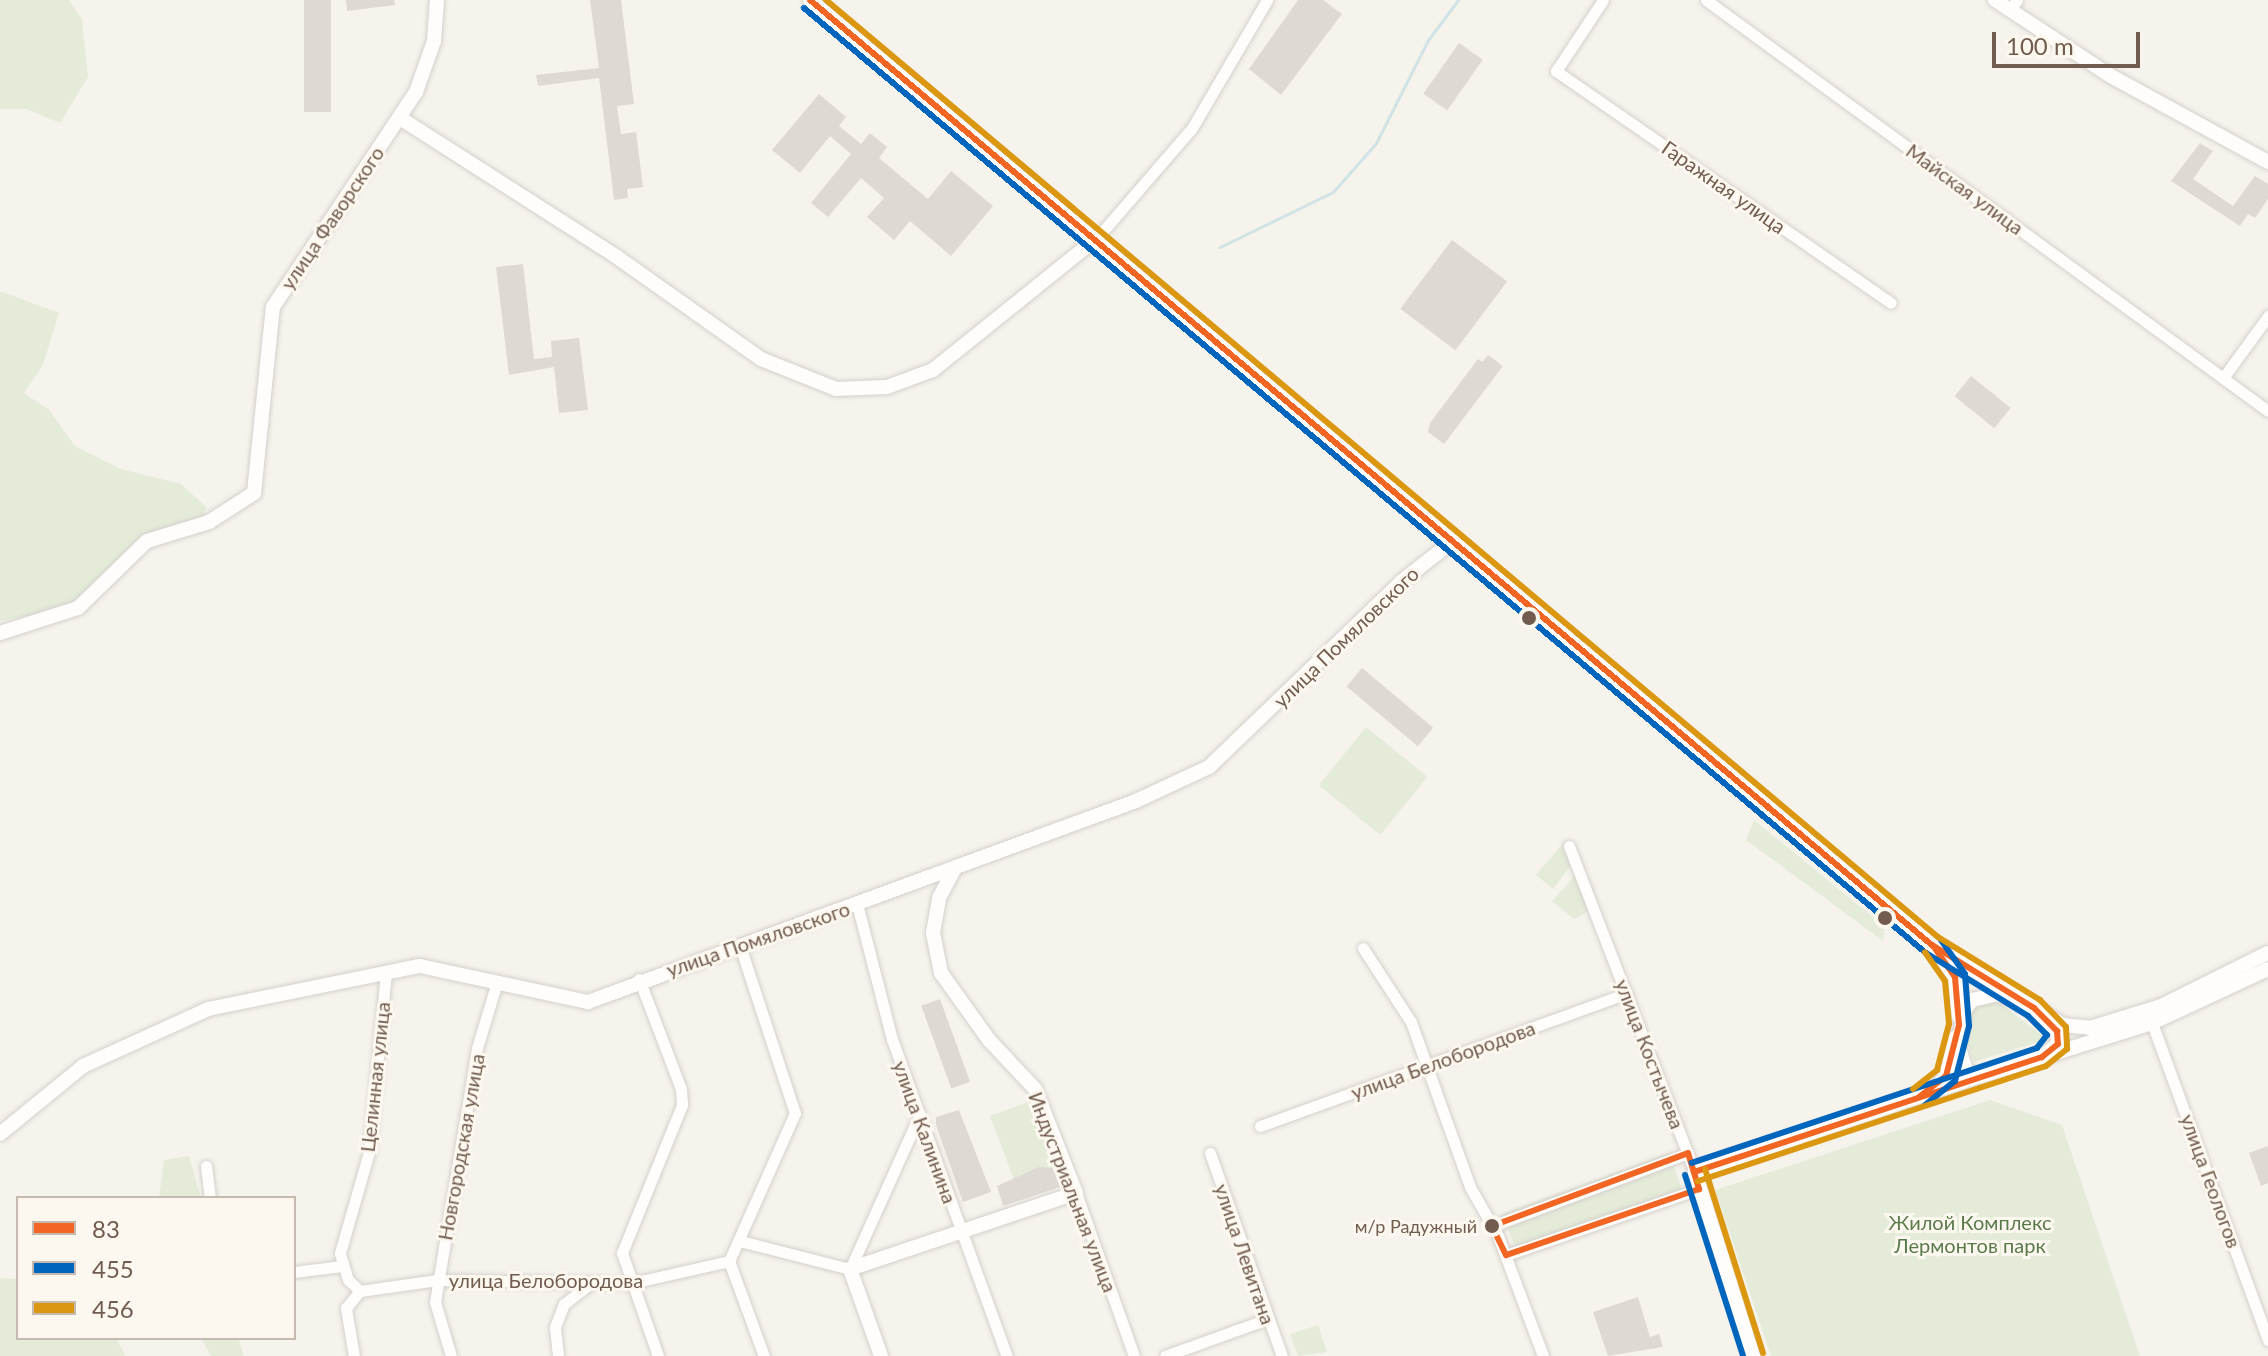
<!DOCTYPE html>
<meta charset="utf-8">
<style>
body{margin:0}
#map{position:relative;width:2268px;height:1356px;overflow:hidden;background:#f6f3ed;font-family:Lato,sans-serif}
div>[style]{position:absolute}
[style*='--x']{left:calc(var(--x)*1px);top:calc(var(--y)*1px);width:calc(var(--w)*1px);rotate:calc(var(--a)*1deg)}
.green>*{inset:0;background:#e4ecd9;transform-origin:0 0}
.stream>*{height:3px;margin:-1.5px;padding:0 1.5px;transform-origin:1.5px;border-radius:1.5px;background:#d0e3e5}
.building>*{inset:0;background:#dfd9d3;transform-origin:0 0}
.roads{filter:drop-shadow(0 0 2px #d5d0cb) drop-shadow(0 0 2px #d5d0cb)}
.minor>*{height:11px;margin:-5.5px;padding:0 5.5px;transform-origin:5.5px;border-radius:5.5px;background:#fefdfc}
.tertiary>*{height:14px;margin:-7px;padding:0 7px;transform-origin:7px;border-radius:7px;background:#fefdfc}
.secondary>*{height:14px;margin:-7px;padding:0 7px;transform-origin:7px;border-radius:7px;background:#fefdfc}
.bus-1>*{height:6px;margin:-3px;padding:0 3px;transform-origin:3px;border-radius:3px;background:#f26522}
.bus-2>*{height:6px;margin:-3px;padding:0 3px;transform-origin:3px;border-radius:3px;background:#0065bd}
.bus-3>*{height:6px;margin:-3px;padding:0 3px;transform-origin:3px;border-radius:3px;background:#dc9710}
.dots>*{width:22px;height:22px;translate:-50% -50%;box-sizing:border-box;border:4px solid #fdf8ef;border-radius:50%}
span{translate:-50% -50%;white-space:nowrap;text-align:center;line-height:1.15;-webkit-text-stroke:6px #fdf8ef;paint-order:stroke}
.bus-label{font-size:18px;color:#725c50}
.right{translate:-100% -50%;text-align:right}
.street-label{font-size:20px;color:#725c50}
.park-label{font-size:20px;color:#597b4c}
.legend{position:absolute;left:16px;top:1196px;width:280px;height:144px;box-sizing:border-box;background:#fdf8ef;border:2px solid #c5baaf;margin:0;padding:10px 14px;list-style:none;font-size:24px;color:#725c50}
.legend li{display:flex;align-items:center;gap:16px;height:40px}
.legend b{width:40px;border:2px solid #c5baaf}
.scale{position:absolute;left:1992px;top:32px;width:148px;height:36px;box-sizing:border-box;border:4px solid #725c50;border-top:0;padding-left:10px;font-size:24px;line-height:28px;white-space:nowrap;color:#725c50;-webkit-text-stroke:6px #fdf8ef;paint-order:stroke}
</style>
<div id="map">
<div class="green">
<i style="clip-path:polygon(0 0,69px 0,82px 19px,88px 77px,60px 123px,26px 109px,0 109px)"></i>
<i style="clip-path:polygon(0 291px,59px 313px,43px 365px,24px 393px,49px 410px,75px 446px,121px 469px,181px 484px,207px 508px,198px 526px,144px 535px,92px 589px,62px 609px,0 621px)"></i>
<i style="left:1366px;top:727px;width:79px;height:75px;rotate:39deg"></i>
<i style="clip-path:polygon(1754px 820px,1885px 927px,1883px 941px,1746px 840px)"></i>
<i style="clip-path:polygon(1564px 842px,1574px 861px,1553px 889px,1536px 875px)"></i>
<i style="clip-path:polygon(1579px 871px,1593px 909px,1574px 919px,1552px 901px)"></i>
<i style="clip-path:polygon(1999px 1003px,2048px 1039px,1974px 1062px,1964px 1032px,1974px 1006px)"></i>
<i style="clip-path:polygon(1990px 1100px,2062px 1125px,2140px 1356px,1771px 1356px,1715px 1190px)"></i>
<i style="clip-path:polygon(1027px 1102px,1056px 1168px,1000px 1188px,1014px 1180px,990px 1116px)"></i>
<i style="left:1669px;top:1153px;width:47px;height:177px;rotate:70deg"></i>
<i style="clip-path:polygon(189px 1156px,201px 1198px,159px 1198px,164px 1160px)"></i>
<i style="clip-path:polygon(0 1278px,18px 1279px,18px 1338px,116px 1338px,126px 1356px,0 1356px)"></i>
<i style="clip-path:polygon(1318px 1325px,1327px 1352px,1298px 1356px,1290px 1334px)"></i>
<i style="clip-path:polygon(201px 1338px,238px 1338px,244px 1356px,211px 1356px)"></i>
</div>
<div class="stream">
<i style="--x:1220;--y:247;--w:126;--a:-26"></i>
<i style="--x:1333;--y:192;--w:65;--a:-48.7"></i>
<i style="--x:1376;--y:143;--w:115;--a:-63.2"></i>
<i style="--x:1428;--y:40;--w:50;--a:-53.1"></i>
</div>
<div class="building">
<i style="left:304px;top:0;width:27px;height:112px"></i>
<i style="clip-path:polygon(346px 0,394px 0,395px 5px,347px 11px)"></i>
<i style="clip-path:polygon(590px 0,621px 0,634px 104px,617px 106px,621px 134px,636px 132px,643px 187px,627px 189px,628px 198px,614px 200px,599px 78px,538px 86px,536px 75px,599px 68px)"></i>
<i style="clip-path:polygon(1298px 0,1323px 0,1342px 14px,1281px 95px,1249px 69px)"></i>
<i style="left:1459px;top:43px;width:29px;height:62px;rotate:35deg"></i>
<i style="clip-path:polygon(819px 94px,846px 117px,839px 126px,861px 144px,870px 133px,887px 147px,879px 158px,928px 199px,951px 171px,993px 206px,951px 256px,910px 221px,894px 240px,867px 217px,884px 198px,861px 178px,828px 217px,811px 203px,851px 154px,830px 136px,800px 173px,772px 150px)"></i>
<i style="clip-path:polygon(2200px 143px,2213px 151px,2193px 179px,2233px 206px,2255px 176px,2268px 184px,2268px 199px,2255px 218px,2248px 214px,2240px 226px,2171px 181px)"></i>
<i style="left:1452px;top:240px;width:69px;height:86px;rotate:37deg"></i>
<i style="clip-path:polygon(523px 264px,534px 359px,552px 357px,551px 341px,579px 338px,588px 410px,559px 413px,554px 367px,509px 375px,496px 267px)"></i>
<i style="clip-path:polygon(1488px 355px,1503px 366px,1444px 444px,1428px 432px,1430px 423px,1478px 359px,1482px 362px)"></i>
<i style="left:1971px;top:376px;width:51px;height:26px;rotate:39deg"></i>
<i style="left:1362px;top:668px;width:93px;height:24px;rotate:40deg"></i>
<i style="left:940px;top:999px;width:88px;height:20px;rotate:70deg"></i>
<i style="clip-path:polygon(959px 1110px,991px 1192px,963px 1202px,936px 1125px,936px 1117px)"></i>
<i style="clip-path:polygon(2268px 1146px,2268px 1183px,2261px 1186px,2249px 1153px)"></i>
<i style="clip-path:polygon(1039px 1167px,1053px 1168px,1063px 1186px,1003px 1206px,997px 1186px)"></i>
<i style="clip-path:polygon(1638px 1297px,1650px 1337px,1659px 1334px,1663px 1347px,1608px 1356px,1593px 1312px)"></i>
</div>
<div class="roads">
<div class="minor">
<i style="--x:1603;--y:0;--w:85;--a:123.5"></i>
<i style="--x:1556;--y:71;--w:407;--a:34.7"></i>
<i style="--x:1706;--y:0;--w:696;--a:36.18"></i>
<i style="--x:2010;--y:10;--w:12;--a:-55"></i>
<i style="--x:1097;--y:238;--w:145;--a:-49.2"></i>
<i style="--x:1192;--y:128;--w:148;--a:-59.6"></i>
<i style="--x:2223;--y:378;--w:77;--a:-54"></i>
<i style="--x:1569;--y:846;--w:350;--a:68.9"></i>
<i style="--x:857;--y:904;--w:139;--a:75.5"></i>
<i style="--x:892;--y:1039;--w:337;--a:70.1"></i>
<i style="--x:740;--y:946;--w:176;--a:71.8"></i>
<i style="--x:795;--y:1113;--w:162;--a:114"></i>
<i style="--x:729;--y:1261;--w:101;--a:69.8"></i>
<i style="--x:1363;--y:948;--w:88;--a:57"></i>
<i style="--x:1411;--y:1022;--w:175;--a:70.3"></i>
<i style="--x:1470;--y:1187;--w:56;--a:60.3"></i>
<i style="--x:1498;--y:1236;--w:128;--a:69.4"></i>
<i style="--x:639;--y:979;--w:118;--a:69.1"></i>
<i style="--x:681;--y:1089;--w:16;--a:86"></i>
<i style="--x:682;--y:1105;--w:160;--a:112.1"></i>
<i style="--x:622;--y:1253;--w:109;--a:70.7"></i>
<i style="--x:2152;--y:1023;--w:338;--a:69.9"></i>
<i style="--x:1260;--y:1126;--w:390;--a:-19.9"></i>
<i style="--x:1210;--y:1153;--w:215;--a:70.5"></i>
<i style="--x:206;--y:1166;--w:32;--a:83"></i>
<i style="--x:1076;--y:1193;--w:173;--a:70.4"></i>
<i style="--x:1492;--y:1226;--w:209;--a:-20.4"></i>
<i style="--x:740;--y:1241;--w:114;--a:14.3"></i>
<i style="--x:850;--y:1269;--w:170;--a:-65.7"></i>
<i style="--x:1506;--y:1255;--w:204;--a:-18.9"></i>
<i style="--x:294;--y:1272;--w:48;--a:-7.1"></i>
<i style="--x:360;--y:1291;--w:78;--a:-8.1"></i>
<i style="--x:437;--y:1280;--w:195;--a:0.9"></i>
<i style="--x:632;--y:1283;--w:99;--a:-12.8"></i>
<i style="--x:360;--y:1291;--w:16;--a:-137"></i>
<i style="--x:348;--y:1280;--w:28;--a:-107"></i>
<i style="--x:340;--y:1253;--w:105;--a:-74"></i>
<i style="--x:369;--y:1152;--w:180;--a:-84.6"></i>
<i style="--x:354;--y:1356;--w:49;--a:-99.5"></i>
<i style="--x:346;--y:1308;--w:22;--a:-51"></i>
<i style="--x:451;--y:1356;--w:56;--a:-106.5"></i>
<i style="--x:435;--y:1302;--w:257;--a:-80.6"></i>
<i style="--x:477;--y:1048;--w:66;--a:-73.2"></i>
<i style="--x:558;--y:1356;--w:29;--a:-96"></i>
<i style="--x:555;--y:1327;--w:25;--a:-69"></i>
<i style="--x:564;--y:1304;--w:34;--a:-38"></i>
<i style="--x:1165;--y:1356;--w:109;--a:-19.9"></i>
</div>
<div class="tertiary">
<i style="--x:400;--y:118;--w:258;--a:32.6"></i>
<i style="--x:617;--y:257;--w:176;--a:35.3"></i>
<i style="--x:761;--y:359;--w:81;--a:21.8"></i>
<i style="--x:836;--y:389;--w:51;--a:-2.2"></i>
<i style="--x:887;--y:387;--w:49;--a:-20.3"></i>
<i style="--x:933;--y:370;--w:211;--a:-38.8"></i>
<i style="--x:0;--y:633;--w:82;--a:-17.8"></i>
<i style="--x:78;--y:608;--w:96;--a:-44.2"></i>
<i style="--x:147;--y:541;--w:65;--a:-17"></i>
<i style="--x:209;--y:522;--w:54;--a:-32.8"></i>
<i style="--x:254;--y:493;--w:187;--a:-84.2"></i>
<i style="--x:273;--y:307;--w:258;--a:-56.4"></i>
<i style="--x:416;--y:92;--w:54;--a:-70.6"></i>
<i style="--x:434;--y:41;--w:41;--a:-85.8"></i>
<i style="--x:1934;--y:1090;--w:18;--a:-49"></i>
<i style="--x:1946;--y:1076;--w:40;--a:-75.6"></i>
<i style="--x:0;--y:1134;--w:107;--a:-39.3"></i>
<i style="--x:83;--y:1066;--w:137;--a:-24.5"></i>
<i style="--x:208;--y:1009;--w:216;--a:-11.5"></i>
<i style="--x:420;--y:966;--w:172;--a:12.1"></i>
<i style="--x:588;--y:1002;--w:584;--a:-20.14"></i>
<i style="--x:1136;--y:801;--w:81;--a:-25"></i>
<i style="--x:1209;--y:767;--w:267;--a:-43.9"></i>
<i style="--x:1401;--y:582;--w:66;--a:-38.3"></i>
<i style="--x:881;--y:1356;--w:92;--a:-109.6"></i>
<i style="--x:850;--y:1269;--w:238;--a:-18.6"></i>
<i style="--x:1076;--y:1193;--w:112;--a:-111.5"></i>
<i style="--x:1035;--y:1089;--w:67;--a:-133.2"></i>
<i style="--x:989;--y:1040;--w:82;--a:-125.6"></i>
<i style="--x:941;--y:973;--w:41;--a:-101.3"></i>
<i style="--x:933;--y:933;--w:36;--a:-80"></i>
<i style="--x:939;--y:898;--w:30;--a:-62"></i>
<i style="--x:1753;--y:1356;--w:193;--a:-107.5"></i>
<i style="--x:1695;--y:1172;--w:302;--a:-18.6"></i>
</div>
<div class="secondary">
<i style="--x:810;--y:0;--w:1467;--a:40.11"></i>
<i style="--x:1932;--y:945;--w:153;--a:31.4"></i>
<i style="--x:2063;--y:1025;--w:27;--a:6"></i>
<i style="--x:2090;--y:1028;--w:74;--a:-17.2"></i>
<i style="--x:2161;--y:1006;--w:119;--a:-26.4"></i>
<i style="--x:1995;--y:0;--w:136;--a:33.3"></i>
<i style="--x:2109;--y:75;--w:181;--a:28.7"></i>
<i style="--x:1937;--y:952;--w:31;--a:54"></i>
<i style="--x:1955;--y:977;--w:40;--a:84.3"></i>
<i style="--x:1997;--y:994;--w:40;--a:21"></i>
<i style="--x:2034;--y:1008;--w:33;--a:45"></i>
<i style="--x:2057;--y:1031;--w:13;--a:86"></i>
<i style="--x:2058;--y:1044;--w:21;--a:141"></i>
<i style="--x:2042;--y:1057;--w:64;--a:162.7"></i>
<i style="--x:1981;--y:1076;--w:14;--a:-168"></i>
<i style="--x:1967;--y:1073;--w:28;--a:-108"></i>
<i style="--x:1958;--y:1046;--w:36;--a:-80"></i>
<i style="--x:1964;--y:1011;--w:14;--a:-54"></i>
<i style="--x:1972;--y:1000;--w:26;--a:-13"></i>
<i style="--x:2046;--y:1056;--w:111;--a:-17.3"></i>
<i style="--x:2152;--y:1023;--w:128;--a:-25"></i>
</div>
</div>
<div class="bus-1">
<i style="--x:810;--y:0;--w:1467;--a:40.11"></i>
<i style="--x:1932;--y:945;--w:120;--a:31.7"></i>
<i style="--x:2034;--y:1008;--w:33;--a:45"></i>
<i style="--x:2057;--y:1031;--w:13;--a:86"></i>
<i style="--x:2058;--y:1044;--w:21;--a:141"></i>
<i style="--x:2042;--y:1057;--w:366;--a:161.7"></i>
<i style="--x:1919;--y:1097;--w:34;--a:-38"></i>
<i style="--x:1946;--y:1076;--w:53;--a:-75.7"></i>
<i style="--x:1959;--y:1025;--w:48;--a:-94.8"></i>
<i style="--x:1955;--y:977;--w:38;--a:-125"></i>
<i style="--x:1688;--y:1153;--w:38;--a:73"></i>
<i style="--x:1699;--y:1189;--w:204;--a:161.1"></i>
<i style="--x:1506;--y:1255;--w:32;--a:-116"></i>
<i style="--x:1492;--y:1226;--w:209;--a:-20.4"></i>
</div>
<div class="bus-2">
<i style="--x:804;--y:8;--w:1467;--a:40.11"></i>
<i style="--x:1926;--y:953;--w:120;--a:31.7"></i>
<i style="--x:2028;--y:1016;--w:27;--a:45"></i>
<i style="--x:2047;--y:1035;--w:16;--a:128"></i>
<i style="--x:2037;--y:1048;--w:364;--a:161.6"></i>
<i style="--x:1925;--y:1105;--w:38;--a:-39"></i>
<i style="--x:1955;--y:1081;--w:57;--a:-75.7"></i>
<i style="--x:1969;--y:1026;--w:52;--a:-94.4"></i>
<i style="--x:1965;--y:974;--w:42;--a:-125.2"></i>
<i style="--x:1685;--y:1175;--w:190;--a:72.2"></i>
</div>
<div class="bus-3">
<i style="--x:826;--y:0;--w:1454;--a:40.12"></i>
<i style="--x:1938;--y:937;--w:120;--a:31.7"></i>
<i style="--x:2040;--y:1000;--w:37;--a:46"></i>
<i style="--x:2066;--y:1027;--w:22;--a:87"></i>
<i style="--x:2067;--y:1049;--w:27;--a:141"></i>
<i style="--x:2046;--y:1066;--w:367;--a:161.7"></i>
<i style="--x:1913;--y:1089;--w:31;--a:-38"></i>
<i style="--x:1937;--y:1070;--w:48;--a:-75.4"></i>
<i style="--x:1949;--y:1024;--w:43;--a:-95.3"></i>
<i style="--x:1945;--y:981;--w:35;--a:-125"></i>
<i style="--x:1705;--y:1169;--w:193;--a:72.5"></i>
</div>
<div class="dots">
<i style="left:1529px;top:618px;background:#725c50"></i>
<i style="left:1885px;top:918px;background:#725c50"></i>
<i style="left:1492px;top:1226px;background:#725c50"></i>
</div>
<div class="bus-label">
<span class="right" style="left:1477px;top:1226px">м/р Радужный</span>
</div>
<div class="street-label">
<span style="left:1724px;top:187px;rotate:35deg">Гаражная улица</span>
<span style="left:1965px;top:189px;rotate:36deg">Майская улица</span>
<span style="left:332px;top:218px;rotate:-56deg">улица Фаворского</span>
<span style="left:1346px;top:637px;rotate:-44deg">улица Помяловского</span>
<span style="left:758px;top:939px;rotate:-19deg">улица Помяловского</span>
<span style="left:1650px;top:1054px;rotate:69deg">улица Костычева</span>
<span style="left:1443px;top:1060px;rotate:-20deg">улица Белобородова</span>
<span style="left:375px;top:1077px;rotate:-84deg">Целинная улица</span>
<span style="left:925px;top:1132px;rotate:70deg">улица Калинина</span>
<span style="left:461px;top:1147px;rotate:-80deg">Новгородская улица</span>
<span style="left:2211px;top:1181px;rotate:70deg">улица Геологов</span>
<span style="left:1073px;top:1192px;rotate:69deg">Индустриальная улица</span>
<span style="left:1245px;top:1254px;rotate:71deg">улица Левитана</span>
<span style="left:546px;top:1280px">улица Белобородова</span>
</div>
<div class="park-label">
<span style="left:1970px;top:1234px">Жилой Комплекс<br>Лермонтов парк</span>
</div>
<ul class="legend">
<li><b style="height:10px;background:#f26522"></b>83</li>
<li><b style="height:10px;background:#0065bd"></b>455</li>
<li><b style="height:10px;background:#dc9710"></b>456</li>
</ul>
<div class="scale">100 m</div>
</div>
